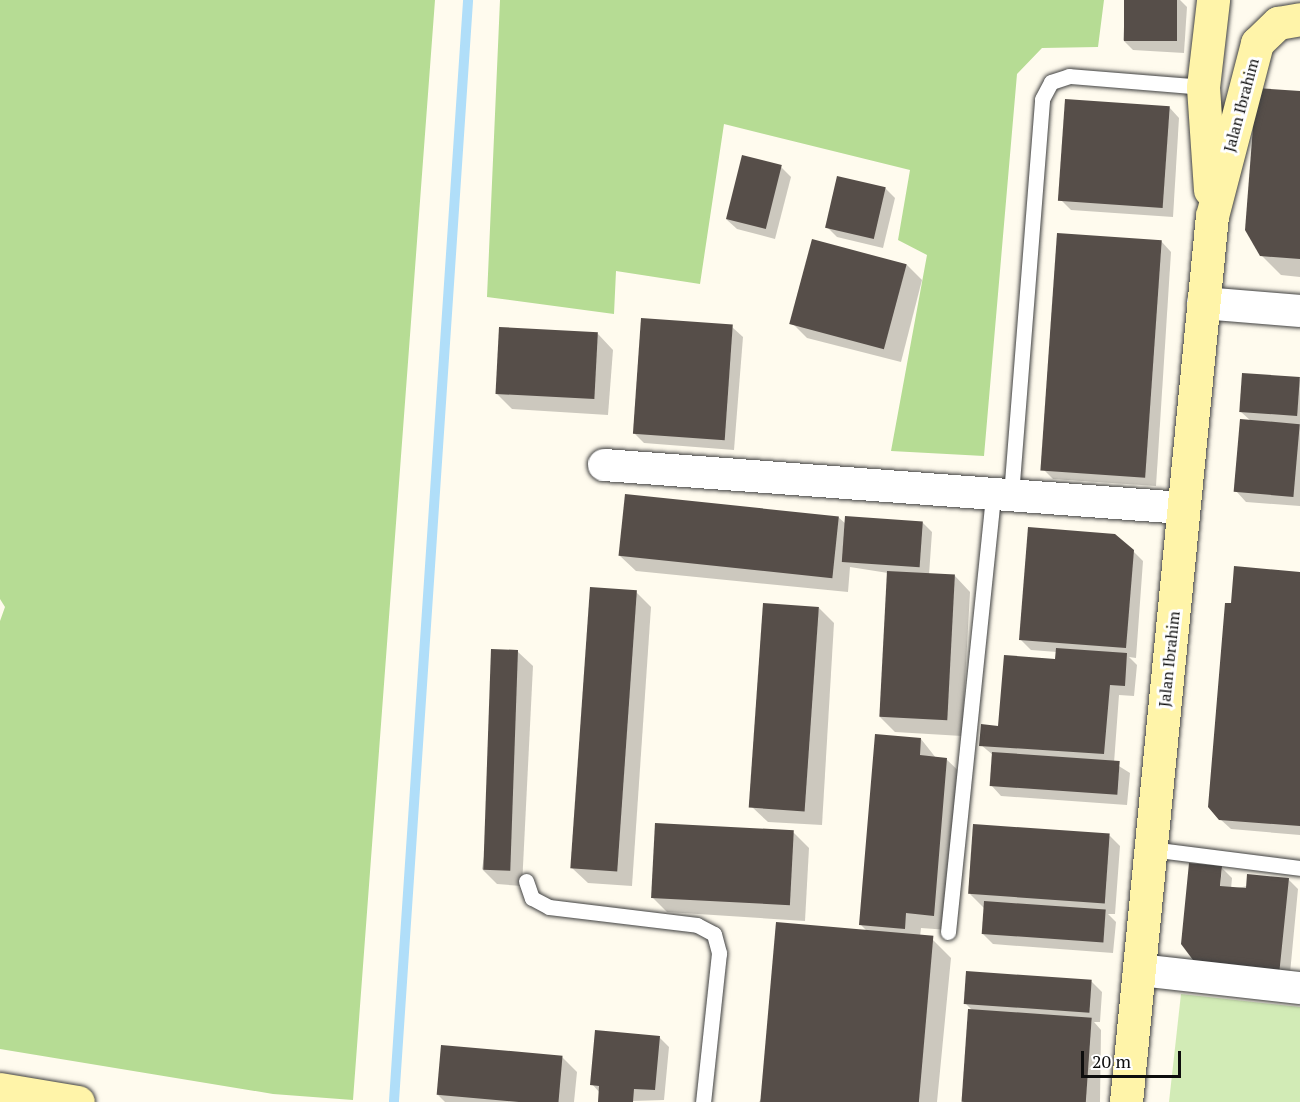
<!DOCTYPE html>
<style>
body{margin:0}
#map{position:relative;width:1300px;height:1102px;overflow:hidden;background:#fffbee;font-family:"PT Serif",serif}
div>[style]{position:absolute}
[style*='--x']{left:calc(var(--x)*1px);top:calc(var(--y)*1px);width:calc(var(--w)*1px);rotate:calc(var(--a)*1deg)}
.green>*{inset:0;background:#d2ebb6}
.forest>*{inset:0;background:#b6dc94}
.shadow>*{inset:0;background:#0003}
.stream>*{height:10px;margin:-5px;padding:0 5px;transform-origin:5px;border-radius:5px;background:#b0def9}
.building>*{inset:0;background:#564e49;transform-origin:0 0}
.roads{filter:drop-shadow(0 0 2px #404040) drop-shadow(0 0 2px #404040)}
.lane>*{height:15px;margin:-7.5px;padding:0 7.5px;transform-origin:7.5px;border-radius:7.5px;background:#fff}
.street>*{height:32px;margin:-16px;padding:0 16px;transform-origin:16px;border-radius:16px;background:#fff}
.secondary>*{height:33px;margin:-16.5px;padding:0 16.5px;transform-origin:16.5px;border-radius:16.5px;background:#fff4a9}
span{translate:-50% -50%;white-space:nowrap;text-align:center;line-height:1.15;-webkit-text-stroke:6px #fff;paint-order:stroke}
.street-label{font-size:16px;color:#0d0d0d}
.scale{position:absolute;left:1081px;top:1051px;width:100px;height:27px;box-sizing:border-box;border:3px solid #0d0d0d;border-top:0;padding-left:8px;font-size:18px;line-height:21px;white-space:nowrap;color:#0d0d0d;-webkit-text-stroke:4px #fff;paint-order:stroke}
</style>
<div id="map">
<div class="green">
<i style="clip-path:polygon(1181px 994px,1300px 1007px,1300px 1102px,1169px 1102px)"></i>
</div>
<div class="forest">
<i style="clip-path:polygon(0 0,435px 0,353px 1100px,273px 1094px,0 1049px,0 621px,5px 607px,0 599px)"></i>
<i style="clip-path:polygon(500px 0,1104px 0,1098px 47px,1042px 48px,1017px 74px,984px 456px,891px 451px,927px 255px,898px 240px,910px 170px,724px 124px,700px 284px,616px 271px,614px 314px,487px 297px)"></i>
</div>
<div class="shadow">
<i style="clip-path:polygon(1126px 0,1180px 0,1187px 7px,1184px 53px,1133px 50px,1123px 40px)"></i>
<i style="clip-path:polygon(1300px 93px,1300px 277px,1281px 275px,1261px 255px)"></i>
<i style="clip-path:polygon(1169px 107px,1179px 118px,1173px 217px,1071px 210px,1061px 200px)"></i>
<i style="clip-path:polygon(781px 167px,791px 177px,775px 239px,737px 229px,726px 219px)"></i>
<i style="clip-path:polygon(885px 188px,895px 198px,883px 248px,837px 237px,827px 227px)"></i>
<i style="clip-path:polygon(813px 241px,907px 265px,922px 280px,901px 362px,807px 338px,792px 323px)"></i>
<i style="clip-path:polygon(1161px 241px,1171px 252px,1156px 486px,1053px 479px,1043px 469px)"></i>
<i style="clip-path:polygon(732px 327px,743px 337px,734px 450px,644px 443px,634px 433px)"></i>
<i style="clip-path:polygon(598px 334px,613px 350px,608px 415px,512px 409px,497px 394px)"></i>
<i style="clip-path:polygon(1300px 379px,1300px 506px,1246px 502px,1236px 491px,1251px 421px,1241px 412px)"></i>
<i style="clip-path:polygon(838px 517px,846px 524px,922px 522px,932px 532px,929px 575px,955px 576px,970px 592px,962px 736px,895px 732px,880px 717px,888px 573px,850px 567px,848px 592px,636px 571px,620px 556px)"></i>
<i style="clip-path:polygon(1133px 551px,1143px 561px,1136px 658px,1129px 657px,1137px 665px,1134px 696px,1119px 695px,1114px 763px,1130px 773px,1127px 805px,1001px 796px,991px 785px,993px 755px,981px 745px,1056px 660px,1057px 652px,1031px 650px,1021px 640px)"></i>
<i style="clip-path:polygon(1300px 573px,1300px 835px,1231px 829px,1220px 819px,1232px 605px)"></i>
<i style="clip-path:polygon(636px 592px,651px 607px,632px 886px,588px 883px,572px 868px)"></i>
<i style="clip-path:polygon(819px 608px,834px 623px,822px 825px,768px 822px,752px 807px)"></i>
<i style="clip-path:polygon(517px 651px,533px 666px,522px 886px,497px 884px,482px 869px)"></i>
<i style="clip-path:polygon(921px 739px,936px 758px,946px 759px,962px 774px,948px 930px,921px 928px,920px 937px,932px 939px,951px 958px,937px 1102px,759px 1102px,868px 932px,861px 925px)"></i>
<i style="clip-path:polygon(794px 833px,809px 848px,805px 921px,667px 912px,652px 897px)"></i>
<i style="clip-path:polygon(1110px 836px,1120px 846px,1115px 914px,1108px 914px,1116px 922px,1113px 953px,993px 944px,983px 934px,985px 909px,970px 894px)"></i>
<i style="clip-path:polygon(1222px 868px,1232px 878px,1231px 889px,1288px 879px,1298px 889px,1289px 984px,1211px 977px)"></i>
<i style="clip-path:polygon(1092px 982px,1102px 992px,1100px 1022px,1094px 1022px,1101px 1030px,1100px 1102px,963px 1102px,973px 1011px,965px 1003px)"></i>
<i style="clip-path:polygon(659px 1037px,669px 1047px,664px 1100px,599px 1102px,600px 1093px,592px 1084px)"></i>
<i style="clip-path:polygon(562px 1057px,577px 1072px,574px 1102px,445px 1102px,438px 1095px)"></i>
</div>
<div class="stream">
<i style="--x:394;--y:1101;--w:1103;--a:-86.15"></i>
</div>
<div class="building">
<i style="left:1124px;top:0;width:53px;height:41px"></i>
<i style="clip-path:polygon(1256px 88px,1300px 91px,1300px 259px,1260px 256px,1245px 230px)"></i>
<i style="left:1065px;top:99px;width:105px;height:102px;rotate:4deg"></i>
<i style="left:742px;top:155px;width:41px;height:66px;rotate:14deg"></i>
<i style="left:837px;top:176px;width:50px;height:53px;rotate:13deg"></i>
<i style="left:1057px;top:233px;width:105px;height:238px;rotate:4deg"></i>
<i style="left:812px;top:239px;width:98px;height:88px;rotate:15deg"></i>
<i style="left:641px;top:318px;width:92px;height:116px;rotate:4deg"></i>
<i style="left:499px;top:327px;width:99px;height:67px;rotate:3deg"></i>
<i style="left:1242px;top:373px;width:58px;height:39px;rotate:4deg"></i>
<i style="left:1240px;top:419px;width:60px;height:73px;rotate:5deg"></i>
<i style="left:625px;top:494px;width:215px;height:62px;rotate:6deg"></i>
<i style="left:845px;top:516px;width:78px;height:46px;rotate:4deg"></i>
<i style="clip-path:polygon(1028px 527px,1115px 534px,1134px 550px,1126px 648px,1019px 640px)"></i>
<i style="clip-path:polygon(1234px 566px,1300px 572px,1300px 826px,1219px 820px,1208px 807px,1225px 603px,1231px 603px)"></i>
<i style="left:887px;top:571px;width:68px;height:146px;rotate:3deg"></i>
<i style="left:590px;top:587px;width:47px;height:282px;rotate:4deg"></i>
<i style="left:763px;top:603px;width:56px;height:205px;rotate:4deg"></i>
<i style="clip-path:polygon(1056px 648px,1127px 653px,1125px 686px,1110px 685px,1104px 754px,979px 746px,981px 724px,998px 726px,1004px 655px,1055px 659px)"></i>
<i style="left:491px;top:649px;width:27px;height:221px;rotate:2deg"></i>
<i style="clip-path:polygon(875px 734px,921px 738px,920px 755px,947px 758px,934px 916px,906px 913px,905px 929px,859px 925px)"></i>
<i style="left:992px;top:752px;width:128px;height:34px;rotate:4deg"></i>
<i style="left:655px;top:823px;width:139px;height:75px;rotate:3deg"></i>
<i style="left:973px;top:824px;width:137px;height:70px;rotate:4deg"></i>
<i style="clip-path:polygon(1189px 863px,1222px 866px,1220px 886px,1246px 888px,1247px 874px,1289px 878px,1279px 975px,1199px 968px,1181px 944px)"></i>
<i style="left:984px;top:901px;width:122px;height:33px;rotate:4deg"></i>
<i style="left:776px;top:922px;width:158px;height:181px;rotate:5deg"></i>
<i style="left:966px;top:971px;width:126px;height:33px;rotate:4deg"></i>
<i style="left:968px;top:1009px;width:124px;height:93px;rotate:4deg"></i>
<i style="clip-path:polygon(595px 1030px,660px 1036px,655px 1090px,634px 1089px,633px 1102px,598px 1102px,599px 1086px,590px 1085px)"></i>
<i style="left:441px;top:1045px;width:122px;height:50px;rotate:5deg"></i>
</div>
<div class="roads">
<div class="lane">
<i style="--x:1011;--y:495;--w:397;--a:-85.5"></i>
<i style="--x:1042;--y:99;--w:19;--a:-62"></i>
<i style="--x:1051;--y:82;--w:19;--a:-18"></i>
<i style="--x:1069;--y:76;--w:134;--a:4.7"></i>
<i style="--x:1150;--y:849;--w:151;--a:7.2"></i>
<i style="--x:526;--y:881;--w:18;--a:71"></i>
<i style="--x:532;--y:898;--w:19;--a:28"></i>
<i style="--x:549;--y:907;--w:149;--a:6.9"></i>
<i style="--x:697;--y:925;--w:19;--a:28"></i>
<i style="--x:714;--y:934;--w:20;--a:75"></i>
<i style="--x:719;--y:953;--w:150;--a:96.1"></i>
<i style="--x:948;--y:932;--w:440;--a:-84.1"></i>
</div>
<div class="street">
<i style="--x:1203;--y:303;--w:97;--a:4.7"></i>
<i style="--x:604;--y:465;--w:581;--a:4.25"></i>
<i style="--x:1139;--y:970;--w:162;--a:6.4"></i>
</div>
<div class="secondary">
<i style="--x:1210;--y:190;--w:103;--a:-93.9"></i>
<i style="--x:1203;--y:87;--w:88;--a:-83.4"></i>
<i style="--x:0;--y:1089;--w:79;--a:9.5"></i>
<i style="--x:1126;--y:1102;--w:890;--a:-84.46"></i>
<i style="--x:1212;--y:216;--w:179;--a:-75.4"></i>
<i style="--x:1257;--y:43;--w:29;--a:-44"></i>
<i style="--x:1278;--y:23;--w:22;--a:-10"></i>
</div>
</div>
<div class="street-label">
<span style="left:1241px;top:105px;rotate:-75deg">Jalan Ibrahim</span>
<span style="left:1169px;top:659px;rotate:-84deg">Jalan Ibrahim</span>
</div>
<div class="scale">20 m</div>
</div>
